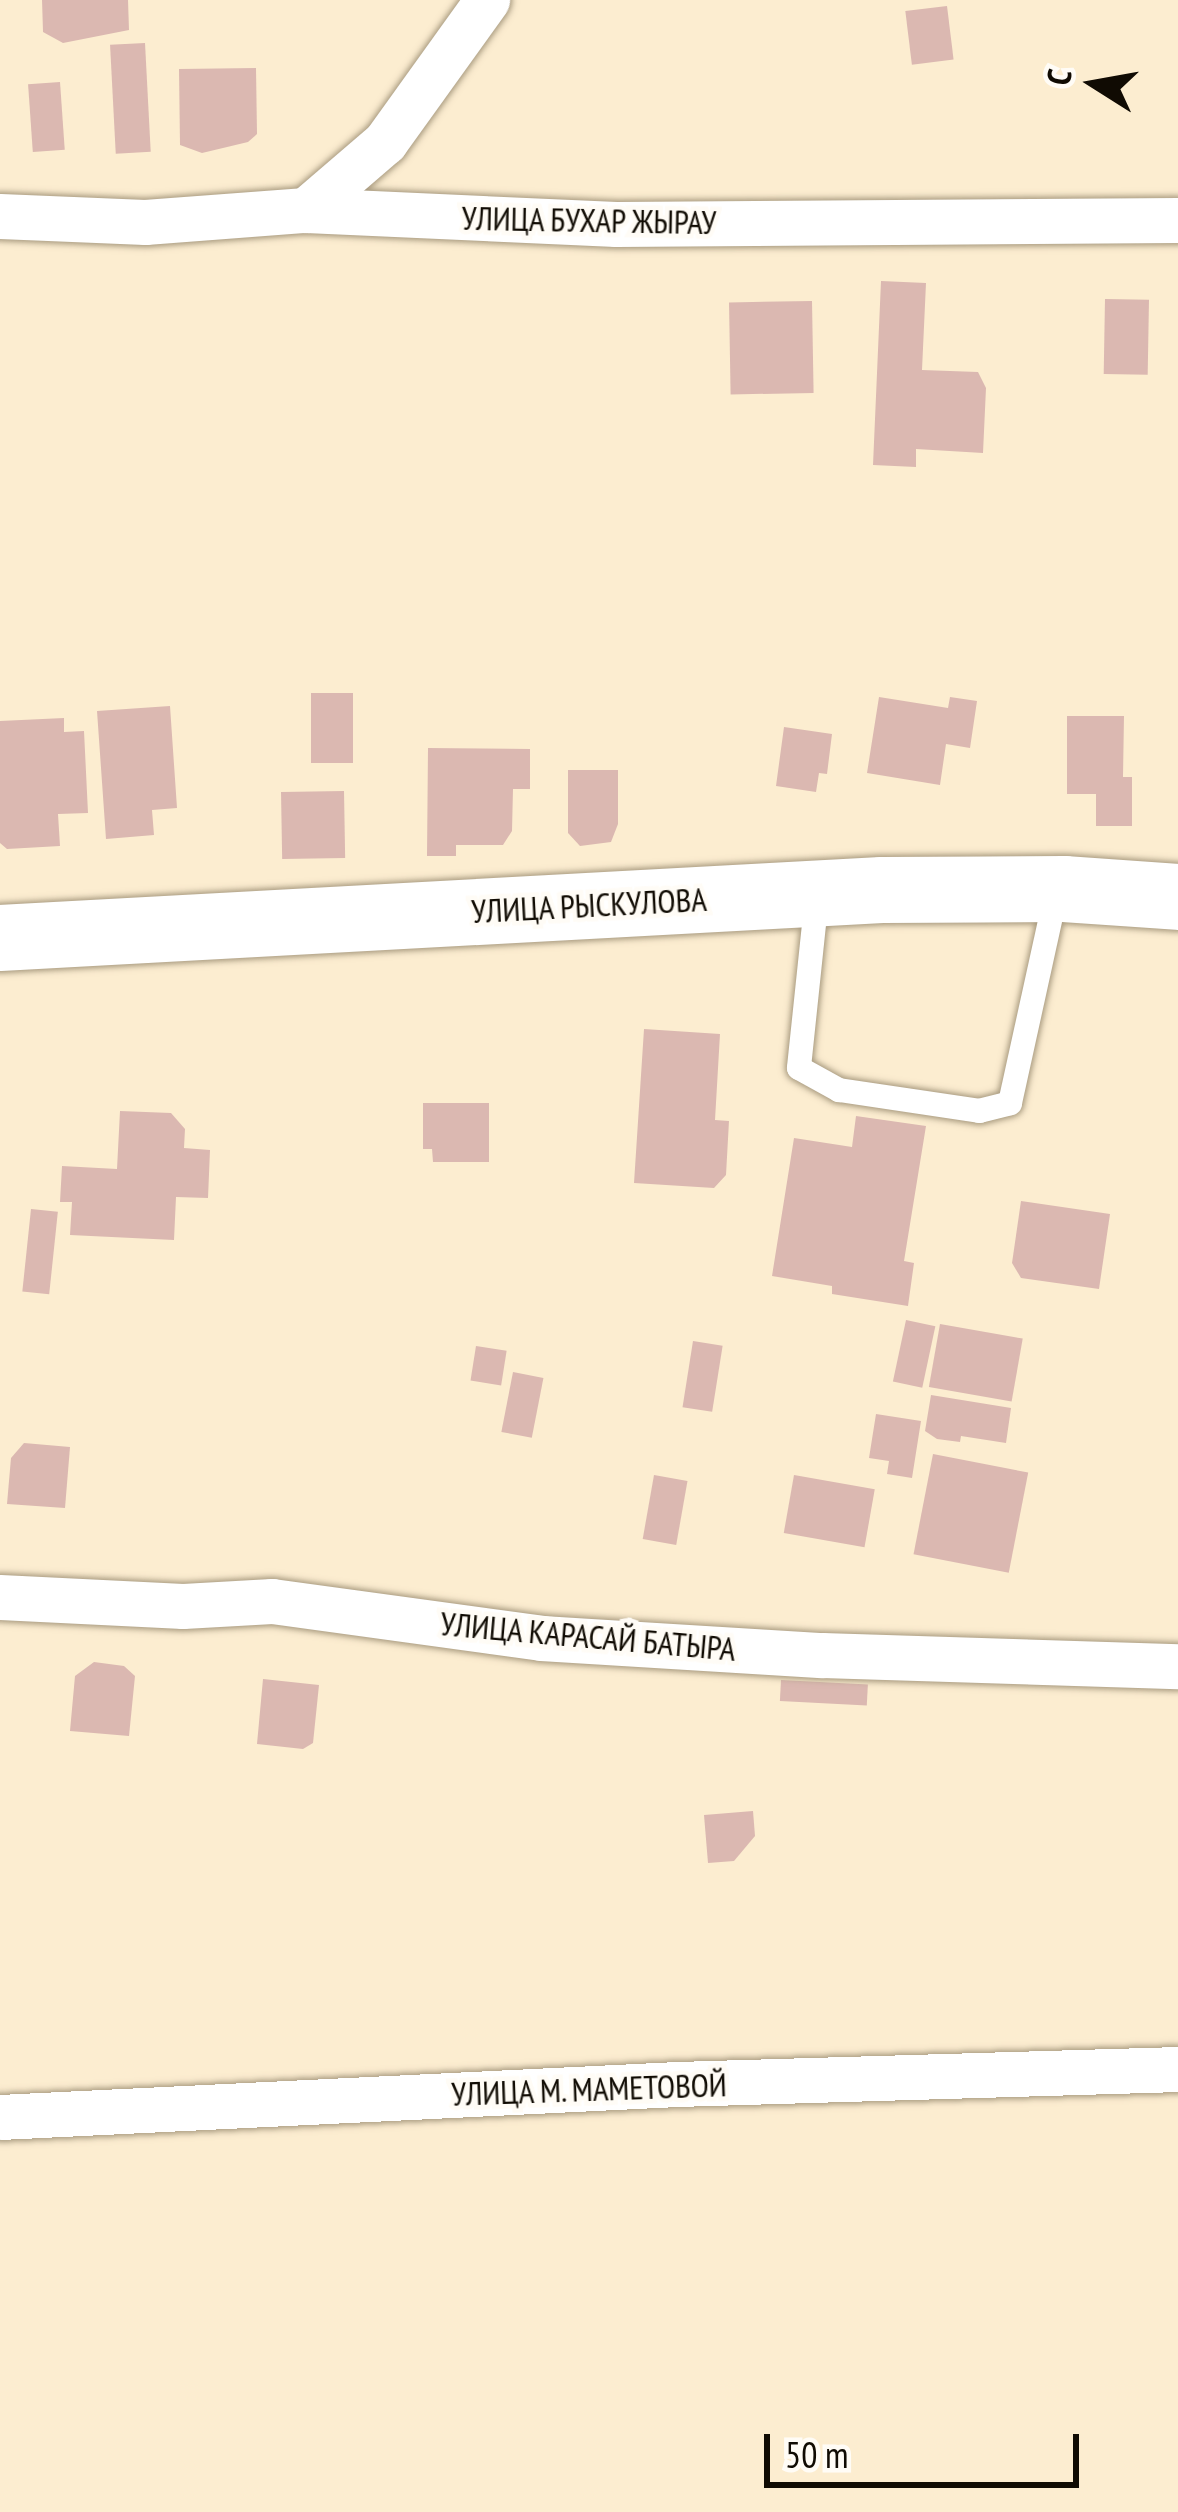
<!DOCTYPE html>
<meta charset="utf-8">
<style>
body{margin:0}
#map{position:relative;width:1178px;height:2512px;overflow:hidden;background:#fcedd0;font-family:"PT Sans Narrow",sans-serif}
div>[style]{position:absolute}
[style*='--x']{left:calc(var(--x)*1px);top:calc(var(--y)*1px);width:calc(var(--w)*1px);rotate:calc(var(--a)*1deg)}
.building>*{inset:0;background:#dbb8b1;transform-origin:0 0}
.roads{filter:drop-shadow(0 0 3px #a99b80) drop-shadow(0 0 3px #a99b80)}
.lane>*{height:24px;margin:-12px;padding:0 12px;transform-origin:12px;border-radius:12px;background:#fff}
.street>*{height:45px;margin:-22.5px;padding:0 22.5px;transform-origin:22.5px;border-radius:22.5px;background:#fff}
.secondary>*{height:66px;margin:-33px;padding:0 33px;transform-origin:33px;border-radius:33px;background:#fff}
span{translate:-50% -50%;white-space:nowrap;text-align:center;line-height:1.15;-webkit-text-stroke:9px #fffcf6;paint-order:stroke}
.street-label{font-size:33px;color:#100b03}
.north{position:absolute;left:1034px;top:24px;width:120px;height:120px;-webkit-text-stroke:9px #fffcf6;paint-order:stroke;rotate:281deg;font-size:33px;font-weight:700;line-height:48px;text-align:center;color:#100b03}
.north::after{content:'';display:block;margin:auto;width:42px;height:54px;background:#100b03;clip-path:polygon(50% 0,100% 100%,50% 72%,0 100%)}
.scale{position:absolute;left:764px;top:2434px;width:315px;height:54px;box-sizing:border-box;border:6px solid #100b03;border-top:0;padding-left:15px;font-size:36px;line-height:42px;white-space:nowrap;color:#100b03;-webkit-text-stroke:9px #fffcf6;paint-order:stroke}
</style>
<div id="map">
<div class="building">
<i style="clip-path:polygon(42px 0,128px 0,129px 30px,63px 43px,43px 32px)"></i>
<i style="left:947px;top:6px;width:54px;height:42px;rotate:83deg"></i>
<i style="left:145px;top:43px;width:109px;height:35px;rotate:87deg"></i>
<i style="clip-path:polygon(256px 68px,257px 134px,248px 142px,202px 153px,180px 145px,179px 69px)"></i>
<i style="left:60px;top:82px;width:68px;height:32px;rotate:86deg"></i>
<i style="clip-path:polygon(881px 281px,926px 283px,922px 370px,978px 372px,986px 388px,983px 453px,916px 449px,916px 467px,873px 465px)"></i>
<i style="left:1105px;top:299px;width:44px;height:75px;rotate:1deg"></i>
<i style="left:812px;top:301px;width:92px;height:83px;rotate:89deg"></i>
<i style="left:311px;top:693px;width:42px;height:70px"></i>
<i style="clip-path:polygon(879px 697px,948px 708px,950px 697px,977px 701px,970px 748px,946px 744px,940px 785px,867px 773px)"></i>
<i style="clip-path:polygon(170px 706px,177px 808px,152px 810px,154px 835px,106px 839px,97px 711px)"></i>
<i style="clip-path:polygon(1067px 716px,1124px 716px,1123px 777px,1132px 777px,1132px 826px,1096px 826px,1096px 794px,1067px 794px)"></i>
<i style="clip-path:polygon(64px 718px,64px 732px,84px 731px,88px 813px,58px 814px,60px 846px,7px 849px,0 843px,0 721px)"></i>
<i style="clip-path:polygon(784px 727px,832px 734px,827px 774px,819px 773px,816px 792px,776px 786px)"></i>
<i style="clip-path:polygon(428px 748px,530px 749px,530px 789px,513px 789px,512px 831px,503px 845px,456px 845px,456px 856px,427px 856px)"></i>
<i style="clip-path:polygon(568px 770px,618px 770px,618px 824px,611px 842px,580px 846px,568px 833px)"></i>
<i style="left:344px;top:791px;width:67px;height:63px;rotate:89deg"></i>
<i style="clip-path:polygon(644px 1029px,720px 1034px,715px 1120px,729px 1121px,726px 1175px,714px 1188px,634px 1183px)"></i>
<i style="clip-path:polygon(423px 1103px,489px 1103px,489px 1162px,433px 1162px,432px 1149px,423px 1149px)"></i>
<i style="clip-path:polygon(120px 1111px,171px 1113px,185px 1129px,184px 1148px,210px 1150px,208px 1198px,176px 1197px,174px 1240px,70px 1235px,72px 1202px,60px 1202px,62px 1166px,117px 1169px)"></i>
<i style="clip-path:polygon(856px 1116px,926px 1126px,904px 1261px,914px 1263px,908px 1306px,832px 1294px,832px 1286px,772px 1276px,794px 1138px,852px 1147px)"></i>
<i style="clip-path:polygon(1021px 1201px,1110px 1214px,1099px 1289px,1021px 1278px,1012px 1263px)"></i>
<i style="left:31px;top:1209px;width:27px;height:83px;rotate:6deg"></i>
<i style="left:906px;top:1320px;width:30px;height:63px;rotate:12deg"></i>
<i style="left:940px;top:1324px;width:84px;height:64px;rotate:10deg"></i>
<i style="left:693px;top:1341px;width:30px;height:67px;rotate:9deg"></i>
<i style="left:476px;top:1346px;width:31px;height:35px;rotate:9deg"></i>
<i style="left:513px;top:1372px;width:31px;height:61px;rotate:11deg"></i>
<i style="clip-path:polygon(931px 1395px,1011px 1408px,1006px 1443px,961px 1436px,960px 1442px,937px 1439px,925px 1431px)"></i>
<i style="clip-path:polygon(876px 1414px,921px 1421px,912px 1478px,887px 1474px,889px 1461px,869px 1458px)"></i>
<i style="clip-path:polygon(24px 1443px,70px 1447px,65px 1508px,7px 1504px,11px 1458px)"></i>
<i style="left:933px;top:1454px;width:97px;height:102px;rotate:11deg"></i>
<i style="left:654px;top:1475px;width:34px;height:65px;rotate:10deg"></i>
<i style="left:794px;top:1475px;width:82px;height:59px;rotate:10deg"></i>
<i style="clip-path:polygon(94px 1662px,124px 1666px,135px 1676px,129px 1736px,70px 1731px,75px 1676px)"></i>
<i style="clip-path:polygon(263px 1679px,319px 1685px,313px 1743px,303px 1749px,257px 1744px)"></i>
<i style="left:781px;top:1680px;width:87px;height:21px;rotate:3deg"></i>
<i style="clip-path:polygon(753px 1811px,755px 1836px,734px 1861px,708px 1863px,704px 1815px)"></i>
</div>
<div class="roads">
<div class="lane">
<i style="--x:817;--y:896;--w:173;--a:96"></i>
<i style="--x:799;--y:1068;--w:46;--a:28.8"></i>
<i style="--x:839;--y:1090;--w:142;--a:8.5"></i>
<i style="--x:979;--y:1111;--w:32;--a:-14"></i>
<i style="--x:1010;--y:1103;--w:215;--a:-77.6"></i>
</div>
<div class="street">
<i style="--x:306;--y:210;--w:104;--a:-40.7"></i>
<i style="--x:385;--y:142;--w:175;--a:-54.3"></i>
<i style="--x:0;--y:216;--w:145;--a:2.4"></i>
<i style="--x:145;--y:222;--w:161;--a:-4.3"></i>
<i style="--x:306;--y:210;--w:310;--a:2.6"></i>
<i style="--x:616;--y:224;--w:562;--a:-0.41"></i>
<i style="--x:0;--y:1597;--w:183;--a:2.8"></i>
<i style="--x:183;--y:1606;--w:89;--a:-3.2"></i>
<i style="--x:272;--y:1601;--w:272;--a:7.8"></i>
<i style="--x:541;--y:1638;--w:282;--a:3.5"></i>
<i style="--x:822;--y:1655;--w:356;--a:1.8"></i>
<i style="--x:0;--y:2117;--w:678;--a:-2.79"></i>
<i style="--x:677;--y:2084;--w:501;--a:-1.71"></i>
</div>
<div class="secondary">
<i style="--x:0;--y:938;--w:883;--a:-3.12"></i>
<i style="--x:882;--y:890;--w:182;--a:-0.3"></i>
<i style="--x:1064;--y:889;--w:114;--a:4"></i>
</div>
</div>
<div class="street-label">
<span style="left:589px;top:220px;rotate:1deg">УЛИЦА БУХАР ЖЫРАУ</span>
<span style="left:589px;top:905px;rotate:-3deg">УЛИЦА РЫСКУЛОВА</span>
<span style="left:588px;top:1636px;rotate:5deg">УЛИЦА КАРАСАЙ БАТЫРА</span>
<span style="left:589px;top:2089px;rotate:-2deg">УЛИЦА М. МАМЕТОВОЙ</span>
</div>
<div class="north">С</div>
<div class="scale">50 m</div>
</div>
